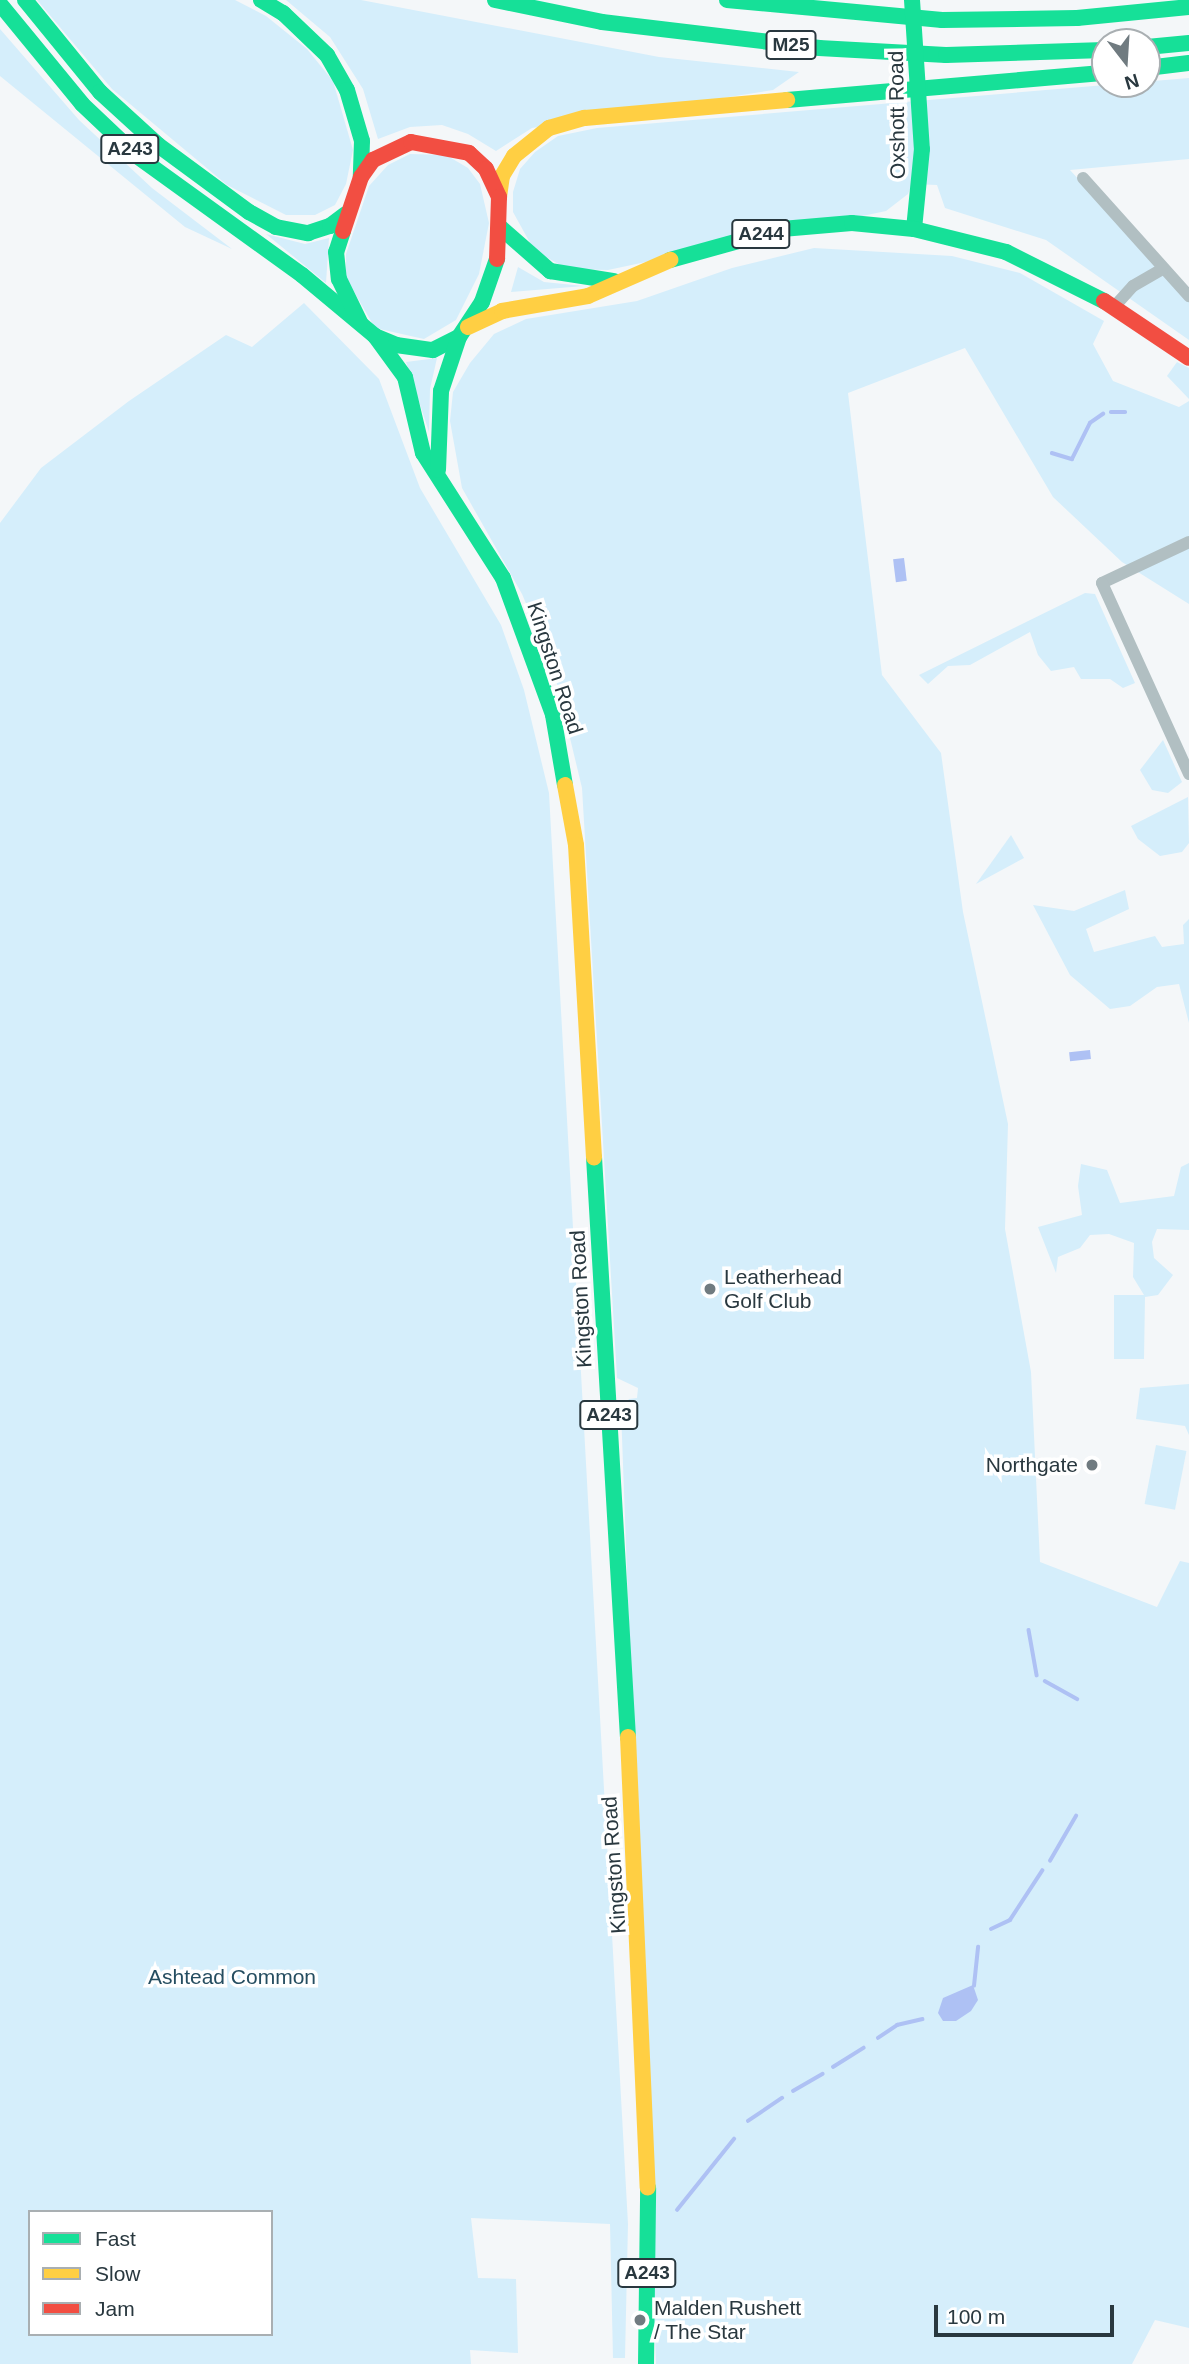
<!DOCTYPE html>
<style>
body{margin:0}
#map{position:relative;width:1189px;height:2364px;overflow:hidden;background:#f4f7f9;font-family:Arial,sans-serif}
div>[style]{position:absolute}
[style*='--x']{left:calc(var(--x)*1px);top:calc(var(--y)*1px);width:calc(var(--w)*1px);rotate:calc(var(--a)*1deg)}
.green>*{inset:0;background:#d5eefb;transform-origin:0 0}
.water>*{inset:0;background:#aec1f4;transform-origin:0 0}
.stream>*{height:3.5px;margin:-1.75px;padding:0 1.75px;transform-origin:1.75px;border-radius:1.75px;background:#aec1f4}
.street>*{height:12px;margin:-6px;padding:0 6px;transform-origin:6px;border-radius:6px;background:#b1bfc2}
.fast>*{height:16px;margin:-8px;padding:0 8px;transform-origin:8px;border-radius:8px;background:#16e098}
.slow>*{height:16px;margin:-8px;padding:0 8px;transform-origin:8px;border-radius:8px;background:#ffcf43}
.jam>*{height:16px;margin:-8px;padding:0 8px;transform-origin:8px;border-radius:8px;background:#f24e42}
.fast-bridge>*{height:16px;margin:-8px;padding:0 8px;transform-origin:8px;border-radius:8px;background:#16e098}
.dots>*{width:19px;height:19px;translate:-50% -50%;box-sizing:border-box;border:4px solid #fff;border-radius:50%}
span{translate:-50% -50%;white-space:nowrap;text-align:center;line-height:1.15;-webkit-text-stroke:7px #fff;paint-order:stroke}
.shield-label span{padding:2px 5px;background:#fff;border:2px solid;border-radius:5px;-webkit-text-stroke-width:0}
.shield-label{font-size:19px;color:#29383f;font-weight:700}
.street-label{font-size:21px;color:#29383f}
.poi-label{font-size:21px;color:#29383f}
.left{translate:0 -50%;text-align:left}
.right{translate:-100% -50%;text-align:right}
.park-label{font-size:21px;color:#254d60}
.legend{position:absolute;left:28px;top:2210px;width:245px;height:126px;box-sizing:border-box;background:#fff;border:2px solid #a9afb2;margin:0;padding:9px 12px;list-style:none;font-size:21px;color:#29383f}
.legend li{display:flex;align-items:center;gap:14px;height:35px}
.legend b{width:35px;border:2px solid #a9afb2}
.north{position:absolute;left:1091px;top:28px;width:70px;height:70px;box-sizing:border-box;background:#fff;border:2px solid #a9afb2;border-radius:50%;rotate:163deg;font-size:19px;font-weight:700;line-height:28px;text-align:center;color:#29383f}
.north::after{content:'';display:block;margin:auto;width:24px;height:32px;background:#707b80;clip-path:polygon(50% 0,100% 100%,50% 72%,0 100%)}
.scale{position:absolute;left:934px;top:2305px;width:180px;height:32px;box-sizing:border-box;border:4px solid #29383f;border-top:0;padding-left:9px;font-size:21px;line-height:24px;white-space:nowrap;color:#29383f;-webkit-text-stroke:5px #fff;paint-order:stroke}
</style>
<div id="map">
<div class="green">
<i style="clip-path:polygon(37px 0,235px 0,266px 16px,307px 49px,333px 81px,353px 150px,346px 184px,335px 205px,315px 215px,286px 215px,227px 185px,112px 89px)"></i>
<i style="clip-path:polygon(286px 0,361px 0,659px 57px,799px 72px,773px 90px,532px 128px,496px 151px,468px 134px,442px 125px,410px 127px,378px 139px,363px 89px,330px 37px)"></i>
<i style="clip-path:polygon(0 29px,79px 120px,152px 188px,232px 249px,185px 227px,0 76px)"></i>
<i style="clip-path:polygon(1189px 78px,1189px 159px,1070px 170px,1189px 300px,1189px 340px,1046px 240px,945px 208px,937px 185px,912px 184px,908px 194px,886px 211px,608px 270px,567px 269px,534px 250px,513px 212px,513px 192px,520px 169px,535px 152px,558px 136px,597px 128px)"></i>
<i style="clip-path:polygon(410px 154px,446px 155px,468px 168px,480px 184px,489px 223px,479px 274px,456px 320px,424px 339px,375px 328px,346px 278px,346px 254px,369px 186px,388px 165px)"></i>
<i style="clip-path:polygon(266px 234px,305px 244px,329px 238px,326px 283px)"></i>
<i style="clip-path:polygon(814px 248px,952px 256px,1020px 273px,1104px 321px,1093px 344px,1113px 381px,1179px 407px,1189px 401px,1189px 604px,1122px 562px,1053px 497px,965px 348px,848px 393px,882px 675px,941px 753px,963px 912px,1008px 1124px,1005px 1229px,1031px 1372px,1040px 1562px,1157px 1607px,1180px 1561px,1189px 1563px,1189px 2328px,1155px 2320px,1132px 2364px,656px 2364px,621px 1410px,629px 1399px,637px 1398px,638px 1388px,617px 1378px,582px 788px,553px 667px,522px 594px,462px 488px,450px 421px,453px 392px,470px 363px,494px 334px,526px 319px,637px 301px,732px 268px)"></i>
<i style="clip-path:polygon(518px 267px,544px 282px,584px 286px,511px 292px)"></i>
<i style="clip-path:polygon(evenodd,304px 303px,379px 379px,420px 488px,501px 625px,524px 690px,549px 793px,628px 2224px,625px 2358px,613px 2358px,610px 2224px,471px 2218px,478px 2278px,516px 2279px,518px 2353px,470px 2350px,471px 2364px,0 2364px,0 523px,41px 468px,129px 401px,226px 335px,252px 347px,304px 303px,30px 2212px,271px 2212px,271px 2334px,30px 2334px,30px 2212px)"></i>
<i style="clip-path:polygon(437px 358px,430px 389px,429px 432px,406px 362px)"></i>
<i style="clip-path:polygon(1177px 362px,1189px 368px,1189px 399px,1167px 376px)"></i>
<i style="clip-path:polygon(1085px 593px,1095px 594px,1135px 683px,1123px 688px,1110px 679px,1081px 679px,1074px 667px,1051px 671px,1038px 655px,1030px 632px,970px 665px,948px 666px,928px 684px,919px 675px)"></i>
<i style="clip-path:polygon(1163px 740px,1182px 782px,1168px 793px,1152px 790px,1140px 770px)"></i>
<i style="clip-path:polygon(1188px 797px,1189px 843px,1182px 852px,1160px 856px,1138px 839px,1131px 826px)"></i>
<i style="clip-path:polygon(1011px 835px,1024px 858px,976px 884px)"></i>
<i style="clip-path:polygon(1125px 890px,1129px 909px,1086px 929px,1094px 952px,1155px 936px,1162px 947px,1184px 944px,1183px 925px,1189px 919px,1189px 1023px,1179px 984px,1157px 987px,1130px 1006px,1110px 1009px,1070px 975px,1033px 905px,1074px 911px)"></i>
<i style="clip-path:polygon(1189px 1163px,1189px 1230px,1157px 1229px,1152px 1242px,1154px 1258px,1173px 1275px,1158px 1295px,1145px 1297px,1144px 1359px,1114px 1359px,1114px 1295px,1144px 1295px,1133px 1277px,1134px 1243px,1109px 1234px,1090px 1235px,1080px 1248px,1058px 1257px,1056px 1273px,1038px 1227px,1082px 1215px,1078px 1186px,1081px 1164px,1107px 1170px,1120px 1203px,1174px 1196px,1181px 1167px)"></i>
<i style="clip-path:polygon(1189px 1384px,1189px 1435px,1185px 1426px,1136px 1419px,1140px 1388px)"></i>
<i style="left:1156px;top:1445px;width:31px;height:60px;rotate:11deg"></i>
</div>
<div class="water">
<i style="left:904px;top:558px;width:23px;height:11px;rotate:83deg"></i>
<i style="left:1090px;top:1050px;width:9px;height:21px;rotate:84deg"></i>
<i style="clip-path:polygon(973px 1985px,978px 2000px,971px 2011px,956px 2021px,943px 2021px,938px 2013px,943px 1998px)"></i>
</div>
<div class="stream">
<i style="--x:1111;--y:412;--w:14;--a:0"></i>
<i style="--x:1052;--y:453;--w:21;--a:17"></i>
<i style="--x:1072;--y:459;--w:40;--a:-63.4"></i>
<i style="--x:1090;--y:423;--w:16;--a:-35"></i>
<i style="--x:1029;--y:1630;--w:46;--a:79.9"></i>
<i style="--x:1045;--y:1681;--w:37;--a:29"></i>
<i style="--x:1050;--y:1861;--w:52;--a:-60"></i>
<i style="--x:991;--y:1929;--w:21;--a:-25"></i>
<i style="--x:1010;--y:1920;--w:59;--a:-56.9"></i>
<i style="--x:974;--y:1986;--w:39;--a:-84"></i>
<i style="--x:878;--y:2038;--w:23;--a:-34"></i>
<i style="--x:897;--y:2025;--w:26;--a:-13"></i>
<i style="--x:833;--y:2067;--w:36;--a:-32"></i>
<i style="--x:793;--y:2091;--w:34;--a:-30"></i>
<i style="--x:748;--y:2121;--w:41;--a:-34.1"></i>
<i style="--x:677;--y:2210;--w:91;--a:-51.2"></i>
</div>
<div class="street">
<i style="--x:1083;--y:178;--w:159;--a:48.1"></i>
<i style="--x:1114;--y:307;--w:28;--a:-48"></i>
<i style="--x:1133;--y:286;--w:34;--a:-30"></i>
<i style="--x:1189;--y:542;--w:96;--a:154.8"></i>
<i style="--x:1102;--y:583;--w:210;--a:65.5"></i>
</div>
<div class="fast">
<i style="--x:25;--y:0;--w:119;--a:50.8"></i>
<i style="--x:100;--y:92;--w:79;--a:42.4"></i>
<i style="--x:158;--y:145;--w:113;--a:36.4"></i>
<i style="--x:249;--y:212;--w:31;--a:29"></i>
<i style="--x:276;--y:227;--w:33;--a:11"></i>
<i style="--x:308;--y:233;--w:23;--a:-18"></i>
<i style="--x:330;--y:226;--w:20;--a:-37"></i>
<i style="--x:261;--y:0;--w:26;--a:31"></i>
<i style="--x:283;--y:13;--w:61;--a:43.7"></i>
<i style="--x:327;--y:55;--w:40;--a:60.3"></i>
<i style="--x:347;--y:90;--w:53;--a:73.6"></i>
<i style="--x:362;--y:141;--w:36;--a:92"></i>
<i style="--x:495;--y:0;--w:109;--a:11.6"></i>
<i style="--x:602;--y:22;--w:219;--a:6.8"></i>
<i style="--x:819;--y:48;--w:127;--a:3.2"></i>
<i style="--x:946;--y:55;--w:159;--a:-1.8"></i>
<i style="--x:727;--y:0;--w:216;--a:5.3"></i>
<i style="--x:942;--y:20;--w:135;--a:-0.8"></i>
<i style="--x:1077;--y:18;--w:113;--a:-5.6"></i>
<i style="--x:0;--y:4;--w:129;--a:50.6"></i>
<i style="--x:82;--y:104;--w:76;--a:43.4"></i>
<i style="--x:137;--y:156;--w:203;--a:35.8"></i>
<i style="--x:302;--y:275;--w:95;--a:39.9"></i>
<i style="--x:375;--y:336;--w:23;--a:23"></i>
<i style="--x:396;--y:345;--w:37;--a:8"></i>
<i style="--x:433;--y:350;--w:29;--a:-27"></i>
<i style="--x:459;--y:337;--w:42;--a:-56.7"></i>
<i style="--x:482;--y:302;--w:46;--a:-70.8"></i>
<i style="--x:1147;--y:47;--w:42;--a:-5.4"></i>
<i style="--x:1147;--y:68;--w:42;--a:-6.8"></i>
<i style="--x:787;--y:100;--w:319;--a:-4.9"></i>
<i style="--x:500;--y:227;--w:67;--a:41.3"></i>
<i style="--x:550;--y:271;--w:65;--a:8.9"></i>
<i style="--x:914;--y:229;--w:80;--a:-84.3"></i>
<i style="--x:343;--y:231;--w:22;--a:108"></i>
<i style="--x:336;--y:252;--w:27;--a:84"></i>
<i style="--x:339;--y:279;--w:48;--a:64"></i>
<i style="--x:670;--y:260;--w:116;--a:-15.5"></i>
<i style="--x:782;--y:229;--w:70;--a:-4.9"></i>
<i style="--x:852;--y:223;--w:62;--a:5.5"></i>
<i style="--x:914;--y:229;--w:95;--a:14"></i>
<i style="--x:1006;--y:252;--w:110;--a:26.6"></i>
<i style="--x:375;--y:336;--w:51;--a:53.8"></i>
<i style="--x:405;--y:377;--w:78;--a:76.7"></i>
<i style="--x:423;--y:453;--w:148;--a:57.4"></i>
<i style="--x:503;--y:578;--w:146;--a:69.9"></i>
<i style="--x:553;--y:715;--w:71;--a:80.3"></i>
<i style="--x:438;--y:470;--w:79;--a:-87.8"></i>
<i style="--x:441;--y:391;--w:57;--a:-71.6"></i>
<i style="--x:594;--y:1157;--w:581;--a:86.65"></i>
<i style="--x:646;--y:2364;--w:176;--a:-89.3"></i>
</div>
<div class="slow">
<i style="--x:499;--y:197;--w:21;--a:-82"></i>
<i style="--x:502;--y:176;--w:23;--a:-59"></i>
<i style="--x:514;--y:156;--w:45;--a:-38.7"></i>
<i style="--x:549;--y:128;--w:37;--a:-16"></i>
<i style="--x:585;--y:118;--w:203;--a:-5.1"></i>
<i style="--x:468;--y:327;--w:38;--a:-25"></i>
<i style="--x:502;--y:311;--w:87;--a:-9.9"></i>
<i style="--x:588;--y:296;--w:90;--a:-23.7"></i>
<i style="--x:565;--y:785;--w:61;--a:79.6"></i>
<i style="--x:576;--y:845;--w:313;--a:86.7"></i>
<i style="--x:628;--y:1737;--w:451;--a:87.5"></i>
</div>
<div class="jam">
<i style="--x:343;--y:231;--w:57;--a:-71.6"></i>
<i style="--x:361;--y:177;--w:21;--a:-55"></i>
<i style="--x:373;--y:160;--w:42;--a:-25.3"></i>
<i style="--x:411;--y:142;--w:59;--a:10.7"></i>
<i style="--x:469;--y:153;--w:23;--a:43"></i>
<i style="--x:486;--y:169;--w:31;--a:65"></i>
<i style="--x:499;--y:197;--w:62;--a:91.8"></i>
<i style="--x:1104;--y:301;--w:102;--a:33.8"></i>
</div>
<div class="fast-bridge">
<i style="--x:912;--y:0;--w:149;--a:86.2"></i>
</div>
<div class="dots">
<i style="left:710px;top:1289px;background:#707b80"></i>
<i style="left:1092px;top:1465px;background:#707b80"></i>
<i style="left:640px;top:2320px;background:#707b80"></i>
</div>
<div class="shield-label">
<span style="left:791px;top:45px">M25</span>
<span style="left:130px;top:149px">A243</span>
<span style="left:761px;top:234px">A244</span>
<span style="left:609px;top:1415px">A243</span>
<span style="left:647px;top:2273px">A243</span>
</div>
<div class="street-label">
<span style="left:897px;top:115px;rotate:-91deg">Oxshott Road</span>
<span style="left:555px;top:668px;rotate:72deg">Kingston Road</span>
<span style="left:581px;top:1299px;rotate:-93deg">Kingston Road</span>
<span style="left:614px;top:1865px;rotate:-94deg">Kingston Road</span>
</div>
<div class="poi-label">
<span class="left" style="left:724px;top:1289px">Leatherhead<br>Golf Club</span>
<span class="right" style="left:1078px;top:1465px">Northgate</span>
<span class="left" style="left:654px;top:2320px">Malden Rushett<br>/ The Star</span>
</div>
<div class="park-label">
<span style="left:232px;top:1977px">Ashtead Common</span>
</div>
<ul class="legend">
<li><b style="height:9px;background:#16e098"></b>Fast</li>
<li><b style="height:9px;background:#ffcf43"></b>Slow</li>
<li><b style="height:9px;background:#f24e42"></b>Jam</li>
</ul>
<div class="north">N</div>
<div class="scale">100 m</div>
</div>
